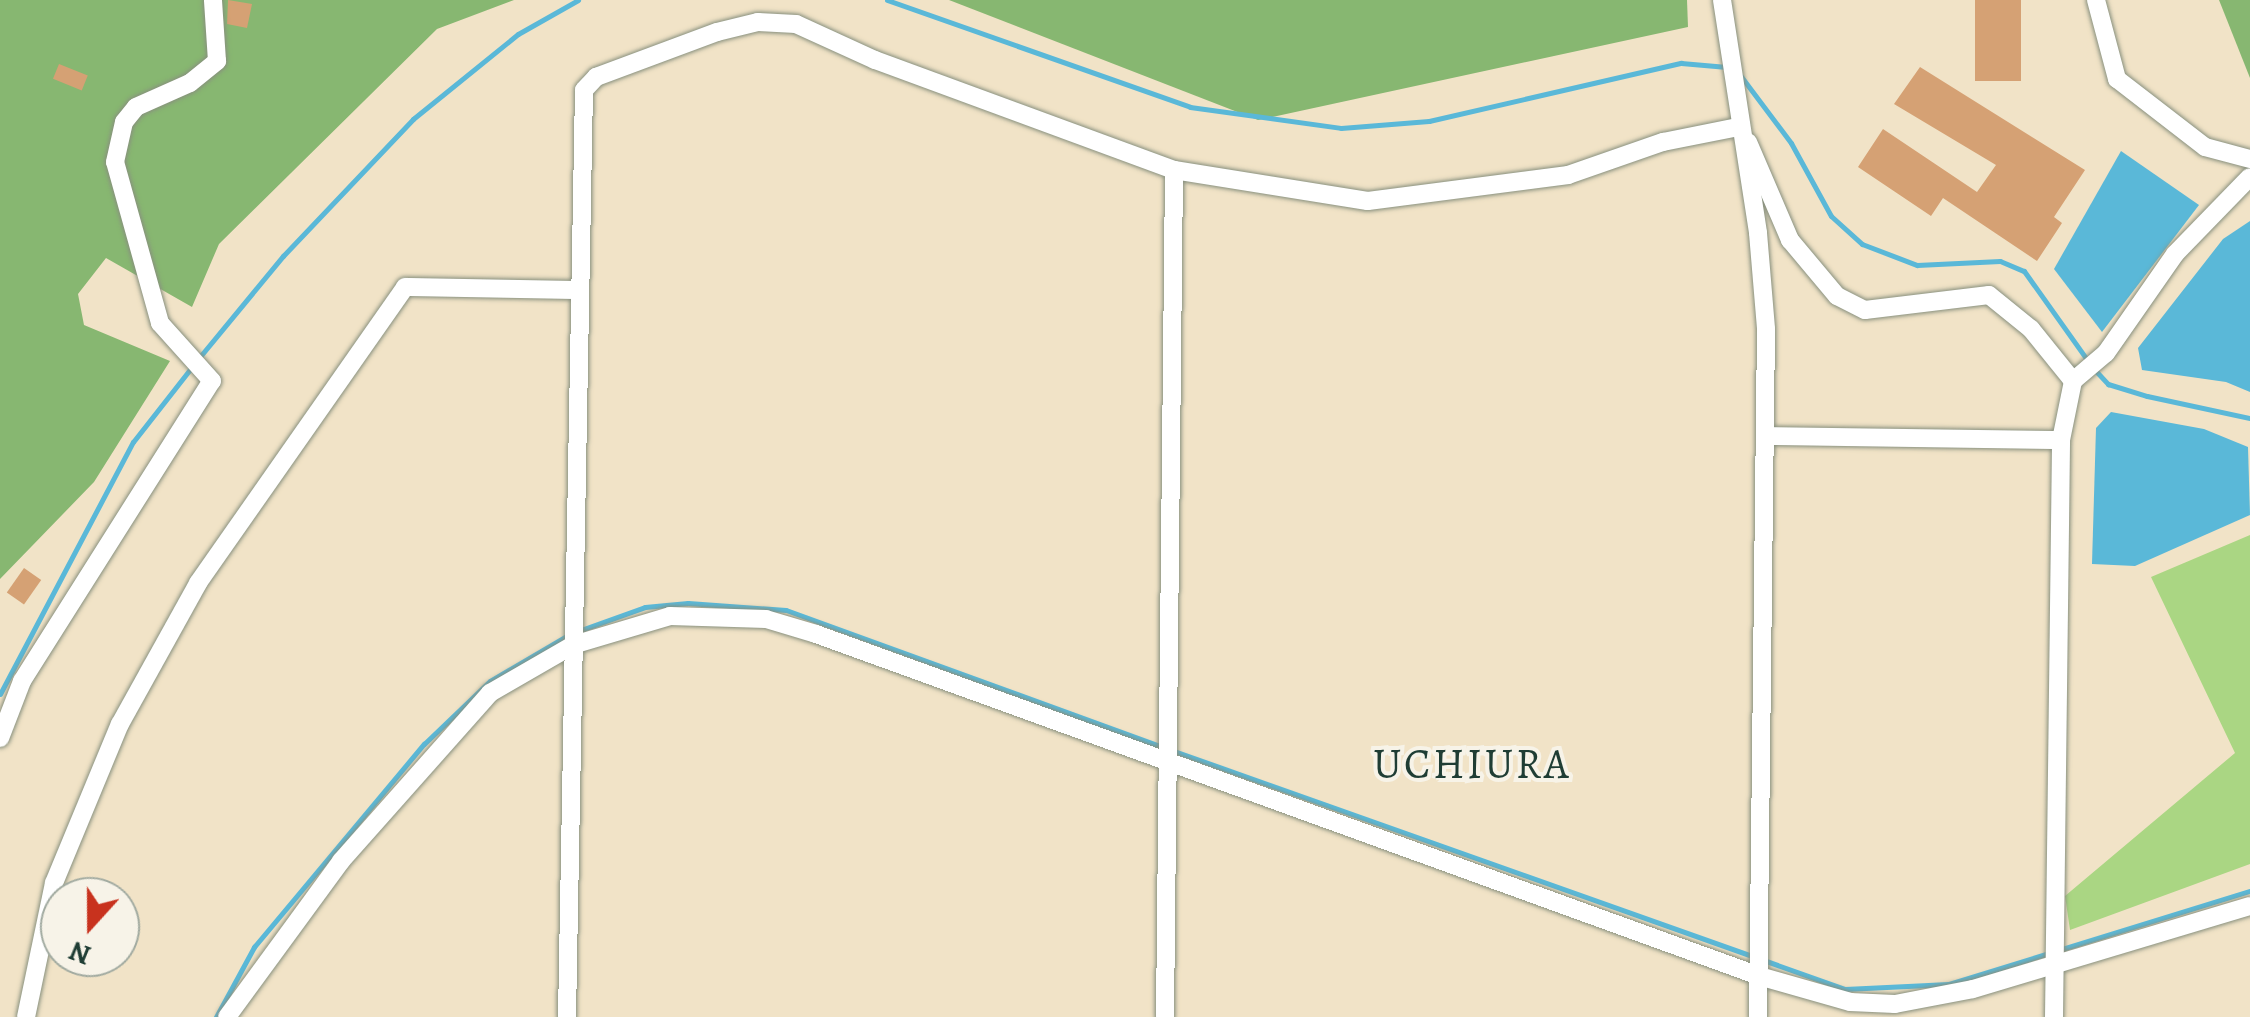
<!DOCTYPE html>
<style>
body{margin:0}
#map{position:relative;width:2250px;height:1017px;overflow:hidden;background:#f1e3c7;font-family:Alegreya,serif}
div>[style]{position:absolute}
[style*='--x']{left:calc(var(--x)*1px);top:calc(var(--y)*1px);width:calc(var(--w)*1px);rotate:calc(var(--a)*1deg)}
.green>*{inset:0;background:#aad683}
.forest>*{inset:0;background:#87b771}
.water>*{inset:0;background:#5ab8d8}
.stream>*{height:5px;margin:-2.5px;padding:0 2.5px;transform-origin:2.5px;border-radius:2.5px;background:#5ab8d8}
.building>*{inset:0;background:#d5a174;transform-origin:0 0}
.roads{filter:drop-shadow(0 0 2px #88907e) drop-shadow(0 0 2px #88907e)}
.street>*{height:18px;margin:-9px;padding:0 9px;transform-origin:9px;border-radius:9px;background:#fff}
span{translate:-50% -50%;white-space:nowrap;text-align:center;line-height:1.15;-webkit-text-stroke:8px #f7f3e8;paint-order:stroke}
.neighbourhood-label{font-size:42px;color:#1f3d34;letter-spacing:2.5px}
.north{position:absolute;left:40px;top:877px;width:100px;height:100px;box-sizing:border-box;background:#f7f3e8;border:2px solid #a1aaa0;border-radius:50%;rotate:201deg;font-size:28px;font-weight:700;line-height:40px;text-align:center;color:#1f3d34}
.north::after{content:'';display:block;margin:auto;width:35px;height:45px;background:#c8321e;clip-path:polygon(50% 0,100% 100%,50% 72%,0 100%)}
</style>
<div id="map">
<div class="green">
<i style="clip-path:polygon(2250px 535px,2250px 864px,2070px 930px,2065px 896px,2235px 753px,2151px 577px)"></i>
</div>
<div class="forest">
<i style="clip-path:polygon(0 0,514px 0,437px 29px,219px 244px,192px 307px,106px 258px,78px 294px,84px 325px,170px 361px,94px 482px,0 579px)"></i>
<i style="clip-path:polygon(949px 0,1687px 0,1688px 27px,1258px 120px)"></i>
<i style="clip-path:polygon(2219px 0,2250px 0,2250px 78px)"></i>
</div>
<div class="water">
<i style="clip-path:polygon(2121px 151px,2199px 205px,2102px 332px,2054px 269px)"></i>
<i style="clip-path:polygon(2250px 221px,2250px 392px,2226px 382px,2142px 370px,2138px 348px,2223px 239px)"></i>
<i style="clip-path:polygon(2111px 412px,2204px 429px,2248px 447px,2250px 515px,2135px 566px,2092px 564px,2096px 428px)"></i>
</div>
<div class="stream">
<i style="--x:887;--y:0;--w:321;--a:19.4"></i>
<i style="--x:1190;--y:107;--w:152;--a:7.9"></i>
<i style="--x:1341;--y:128;--w:88;--a:-4.5"></i>
<i style="--x:1429;--y:121;--w:259;--a:-13"></i>
<i style="--x:1681;--y:63;--w:46;--a:5"></i>
<i style="--x:1740;--y:75;--w:85;--a:53.1"></i>
<i style="--x:1791;--y:143;--w:83;--a:61.3"></i>
<i style="--x:1831;--y:216;--w:42;--a:42.1"></i>
<i style="--x:1862;--y:244;--w:59;--a:20.9"></i>
<i style="--x:1917;--y:265;--w:83;--a:-2.8"></i>
<i style="--x:2000;--y:261;--w:26;--a:23"></i>
<i style="--x:2024;--y:271;--w:110;--a:54.6"></i>
<i style="--x:198;--y:359;--w:134;--a:-50.5"></i>
<i style="--x:283;--y:256;--w:189;--a:-46.5"></i>
<i style="--x:413;--y:119;--w:135;--a:-39"></i>
<i style="--x:518;--y:34;--w:69;--a:-29.5"></i>
<i style="--x:2094;--y:369;--w:21;--a:47"></i>
<i style="--x:2108;--y:384;--w:41;--a:17.1"></i>
<i style="--x:2147;--y:396;--w:105;--a:12.1"></i>
<i style="--x:578;--y:631;--w:71;--a:-19.7"></i>
<i style="--x:645;--y:607;--w:43;--a:-5.3"></i>
<i style="--x:688;--y:603;--w:98;--a:4.1"></i>
<i style="--x:786;--y:610;--w:401;--a:20"></i>
<i style="--x:0;--y:694;--w:285;--a:-62.2"></i>
<i style="--x:133;--y:442;--w:94;--a:-51.9"></i>
<i style="--x:1174;--y:751;--w:712;--a:19.53"></i>
<i style="--x:1845;--y:989;--w:104;--a:-2.8"></i>
<i style="--x:1949;--y:984;--w:315;--a:-17.2"></i>
<i style="--x:216;--y:1017;--w:80;--a:-61.5"></i>
<i style="--x:254;--y:947;--w:265;--a:-50.1"></i>
<i style="--x:424;--y:744;--w:91;--a:-43.7"></i>
<i style="--x:490;--y:681;--w:91;--a:-30.5"></i>
</div>
<div class="building">
<i style="clip-path:polygon(228px 0,252px 4px,247px 28px,227px 24px)"></i>
<i style="left:1975px;top:0;width:46px;height:81px"></i>
<i style="left:59px;top:64px;width:31px;height:16px;rotate:22deg"></i>
<i style="clip-path:polygon(1920px 67px,2085px 170px,2054px 217px,2062px 223px,2037px 261px,1943px 198px,1931px 216px,1858px 167px,1883px 129px,1977px 192px,1996px 165px,1894px 104px)"></i>
<i style="left:24px;top:568px;width:21px;height:30px;rotate:35deg"></i>
</div>
<div class="roads">
<div class="street">
<i style="--x:1722;--y:0;--w:236;--a:81.2"></i>
<i style="--x:1758;--y:233;--w:96;--a:85.2"></i>
<i style="--x:1766;--y:329;--w:688;--a:90.67"></i>
<i style="--x:2096;--y:0;--w:82;--a:75.1"></i>
<i style="--x:2117;--y:79;--w:111;--a:37.7"></i>
<i style="--x:2205;--y:147;--w:47;--a:14.9"></i>
<i style="--x:1748;--y:142;--w:107;--a:66.8"></i>
<i style="--x:1790;--y:240;--w:73;--a:50"></i>
<i style="--x:1837;--y:296;--w:31;--a:27"></i>
<i style="--x:1865;--y:310;--w:125;--a:-6.9"></i>
<i style="--x:1989;--y:295;--w:54;--a:39"></i>
<i style="--x:2031;--y:329;--w:67;--a:51.1"></i>
<i style="--x:1768;--y:436;--w:293;--a:0.8"></i>
<i style="--x:0;--y:738;--w:61;--a:-68.9"></i>
<i style="--x:22;--y:681;--w:355;--a:-57.7"></i>
<i style="--x:212;--y:381;--w:78;--a:-131.9"></i>
<i style="--x:160;--y:323;--w:167;--a:-105.6"></i>
<i style="--x:115;--y:162;--w:41;--a:-77.3"></i>
<i style="--x:124;--y:122;--w:19;--a:-51"></i>
<i style="--x:136;--y:107;--w:59;--a:-24"></i>
<i style="--x:190;--y:83;--w:35;--a:-39"></i>
<i style="--x:217;--y:61;--w:61;--a:-93.8"></i>
<i style="--x:26;--y:1017;--w:137;--a:-78.2"></i>
<i style="--x:54;--y:883;--w:172;--a:-67.5"></i>
<i style="--x:120;--y:724;--w:161;--a:-61"></i>
<i style="--x:198;--y:583;--w:361;--a:-55"></i>
<i style="--x:405;--y:287;--w:174;--a:1"></i>
<i style="--x:227;--y:1017;--w:193;--a:-53.8"></i>
<i style="--x:341;--y:861;--w:225;--a:-48.4"></i>
<i style="--x:490;--y:693;--w:96;--a:-30"></i>
<i style="--x:573;--y:645;--w:101;--a:-16.6"></i>
<i style="--x:670;--y:616;--w:96;--a:1.8"></i>
<i style="--x:766;--y:619;--w:52;--a:16.7"></i>
<i style="--x:816;--y:634;--w:1003;--a:19.93"></i>
<i style="--x:1759;--y:976;--w:95;--a:15.9"></i>
<i style="--x:1850;--y:1002;--w:45;--a:2.5"></i>
<i style="--x:1895;--y:1004;--w:79;--a:-10.9"></i>
<i style="--x:1973;--y:989;--w:289;--a:-16.7"></i>
<i style="--x:567;--y:1017;--w:927;--a:-88.95"></i>
<i style="--x:584;--y:90;--w:18;--a:-47"></i>
<i style="--x:596;--y:77;--w:129;--a:-20.4"></i>
<i style="--x:717;--y:32;--w:42;--a:-13.7"></i>
<i style="--x:758;--y:22;--w:38;--a:3"></i>
<i style="--x:796;--y:24;--w:87;--a:24.5"></i>
<i style="--x:875;--y:60;--w:319;--a:20.2"></i>
<i style="--x:1174;--y:170;--w:196;--a:9.1"></i>
<i style="--x:1368;--y:201;--w:202;--a:-7.4"></i>
<i style="--x:1568;--y:175;--w:101;--a:-19.2"></i>
<i style="--x:1663;--y:142;--w:76;--a:-11.3"></i>
<i style="--x:1165;--y:1017;--w:847;--a:-89.39"></i>
<i style="--x:2054;--y:1017;--w:577;--a:-89.3"></i>
<i style="--x:2061;--y:440;--w:60;--a:-78.5"></i>
<i style="--x:2073;--y:381;--w:43;--a:-40.3"></i>
<i style="--x:2106;--y:353;--w:121;--a:-55.1"></i>
<i style="--x:2175;--y:254;--w:107;--a:-45.8"></i>
</div>
</div>
<div class="neighbourhood-label">
<span style="left:1472px;top:764px">UCHIURA</span>
</div>
<div class="north">N</div>
</div>
